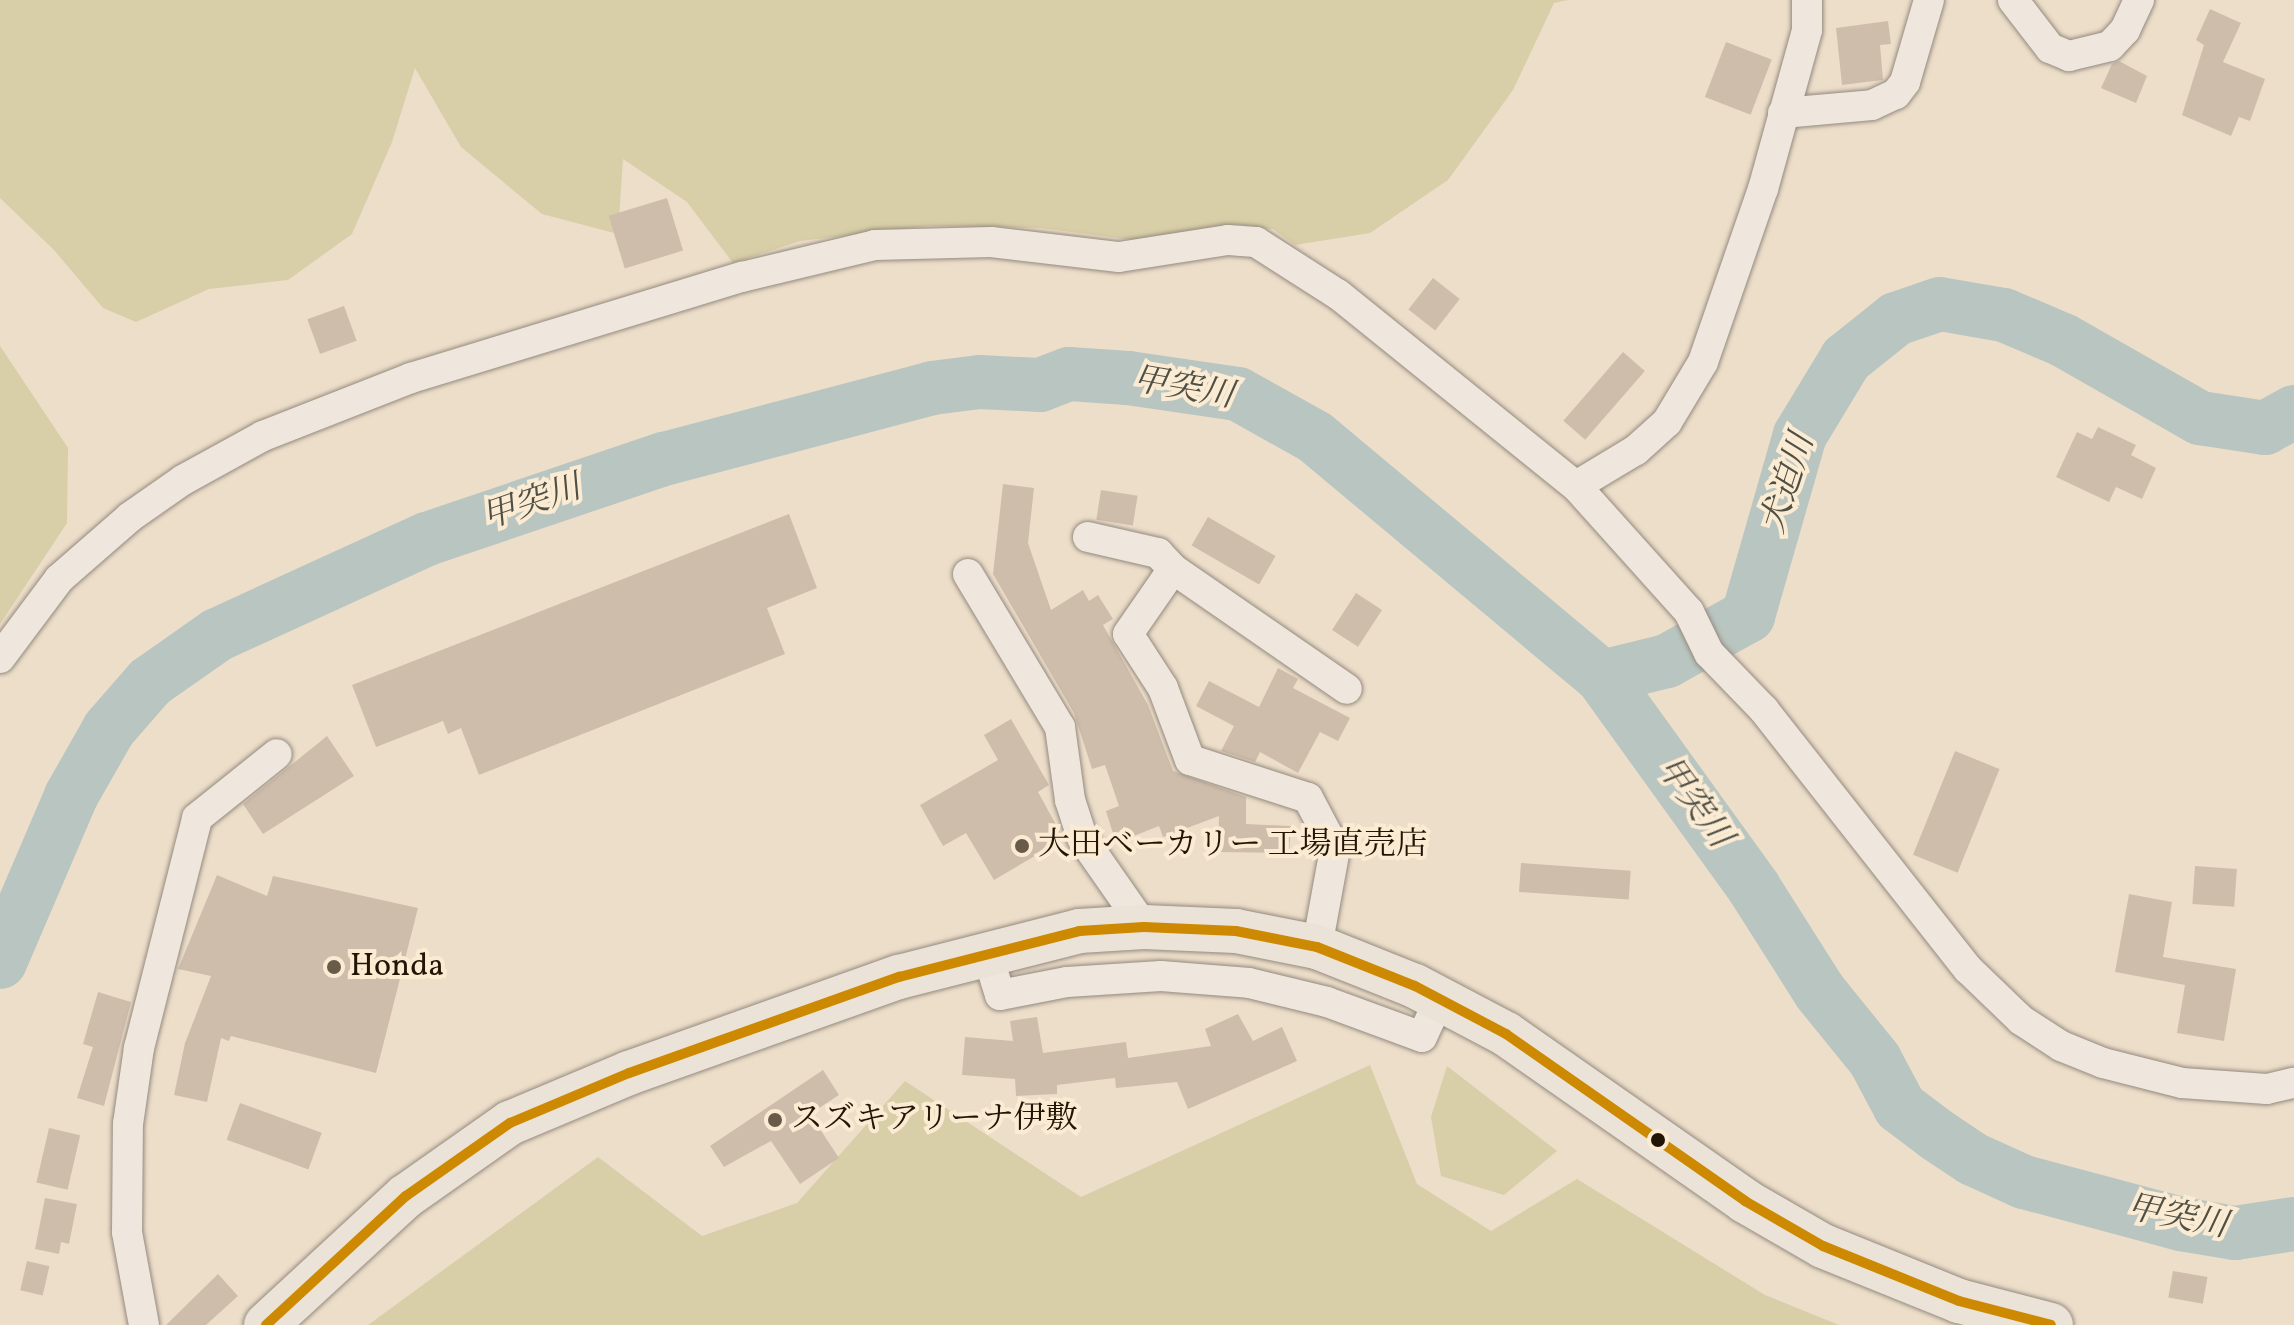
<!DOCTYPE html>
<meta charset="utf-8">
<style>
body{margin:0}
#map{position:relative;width:2294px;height:1325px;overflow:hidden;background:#eddeca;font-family:Vollkorn,"Noto Serif JP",serif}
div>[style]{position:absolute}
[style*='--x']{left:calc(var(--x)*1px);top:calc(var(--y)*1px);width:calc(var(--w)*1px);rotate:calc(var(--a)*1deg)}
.green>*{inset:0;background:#d8cea7}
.river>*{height:54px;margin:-27px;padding:0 27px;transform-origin:27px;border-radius:27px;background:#b9c5c0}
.building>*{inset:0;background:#cfbdac;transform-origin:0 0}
.roads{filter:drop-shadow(0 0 2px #948a7e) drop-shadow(0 0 2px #948a7e)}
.minor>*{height:30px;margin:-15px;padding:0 15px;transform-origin:15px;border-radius:15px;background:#efe7dd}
.trunk>*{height:44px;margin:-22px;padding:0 22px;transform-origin:22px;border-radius:22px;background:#ece3d8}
.bus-1>*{height:10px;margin:-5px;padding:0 5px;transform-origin:5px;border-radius:5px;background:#cc8901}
.dots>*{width:22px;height:22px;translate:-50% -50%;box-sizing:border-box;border:4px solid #fcebd3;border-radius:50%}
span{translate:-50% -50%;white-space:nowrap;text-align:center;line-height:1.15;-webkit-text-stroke:8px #fcebd3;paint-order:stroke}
.poi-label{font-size:32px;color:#211505}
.left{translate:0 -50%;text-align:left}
.water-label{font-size:34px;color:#4e4f45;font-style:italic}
</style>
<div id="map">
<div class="green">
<i style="clip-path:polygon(0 0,1568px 0,1554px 3px,1513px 90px,1448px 180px,1370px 233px,1295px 245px,1273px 229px,1227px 227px,1134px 240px,1040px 228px,928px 226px,800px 241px,733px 263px,687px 202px,623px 159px,618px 234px,542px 214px,461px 147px,415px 68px,392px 142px,352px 234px,288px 280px,209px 289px,136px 322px,103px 308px,54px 250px,0 198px)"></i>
<i style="clip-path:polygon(0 346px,68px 448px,67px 523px,0 624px)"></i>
<i style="clip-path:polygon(1370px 1065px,1417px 1184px,1491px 1231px,1577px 1179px,1765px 1295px,1839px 1325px,368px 1325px,598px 1157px,702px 1236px,797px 1203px,905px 1081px,1081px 1197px)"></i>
<i style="clip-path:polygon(1447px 1066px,1557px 1151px,1504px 1195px,1441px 1176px,1431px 1117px)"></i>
</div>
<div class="river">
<i style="--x:1602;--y:677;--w:67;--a:-13.8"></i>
<i style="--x:1667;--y:661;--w:93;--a:-29.1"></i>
<i style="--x:1748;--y:616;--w:188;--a:-74"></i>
<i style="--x:1800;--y:435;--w:89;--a:-58.8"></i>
<i style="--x:1846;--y:359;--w:64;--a:-38.7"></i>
<i style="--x:1896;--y:319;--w:46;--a:-18.8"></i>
<i style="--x:1940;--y:304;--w:65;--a:9.8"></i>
<i style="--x:2004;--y:315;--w:64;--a:23"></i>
<i style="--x:2063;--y:340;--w:158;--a:29.7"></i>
<i style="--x:2200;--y:418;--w:66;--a:8.7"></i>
<i style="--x:2265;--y:428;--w:33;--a:-29"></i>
<i style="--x:0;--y:962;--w:181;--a:-66.8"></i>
<i style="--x:71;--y:796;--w:77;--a:-60.4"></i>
<i style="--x:109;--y:729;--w:62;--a:-48.9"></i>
<i style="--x:150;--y:682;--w:82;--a:-35"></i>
<i style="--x:217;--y:635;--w:231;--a:-24.6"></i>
<i style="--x:427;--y:539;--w:250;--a:-18.7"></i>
<i style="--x:664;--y:459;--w:277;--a:-14.8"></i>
<i style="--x:932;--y:388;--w:48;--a:-7.1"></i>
<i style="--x:980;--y:382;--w:60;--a:2.9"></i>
<i style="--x:1040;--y:385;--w:31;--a:-21"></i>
<i style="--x:1069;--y:374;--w:59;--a:3.9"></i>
<i style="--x:1128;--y:378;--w:111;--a:8.3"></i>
<i style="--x:1238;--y:394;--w:88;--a:29.2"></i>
<i style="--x:1315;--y:437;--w:374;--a:39.9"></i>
<i style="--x:1602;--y:677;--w:260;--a:54.2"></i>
<i style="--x:1754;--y:888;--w:123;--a:57.6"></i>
<i style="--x:1820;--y:992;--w:87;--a:51"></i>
<i style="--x:1875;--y:1060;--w:53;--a:62"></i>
<i style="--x:1900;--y:1107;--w:46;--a:37.1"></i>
<i style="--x:1937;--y:1135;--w:43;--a:33.7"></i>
<i style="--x:1973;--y:1159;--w:56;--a:24.3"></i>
<i style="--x:2024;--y:1182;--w:163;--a:15"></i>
<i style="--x:2181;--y:1224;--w:55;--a:9.5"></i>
<i style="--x:2235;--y:1233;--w:60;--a:-8.7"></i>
</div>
<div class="building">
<i style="clip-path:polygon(2210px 9px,2241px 23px,2223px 62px,2265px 79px,2250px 121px,2239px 117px,2231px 136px,2182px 115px,2204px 45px,2196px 40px)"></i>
<i style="clip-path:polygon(1888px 21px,1891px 44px,1880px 45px,1883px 80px,1842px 85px,1836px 28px)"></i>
<i style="left:1726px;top:42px;width:49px;height:59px;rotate:21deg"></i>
<i style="clip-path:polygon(2119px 61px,2147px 76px,2136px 103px,2101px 88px,2112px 64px)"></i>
<i style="left:667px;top:198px;width:55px;height:61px;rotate:73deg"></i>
<i style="left:1433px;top:278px;width:34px;height:40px;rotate:38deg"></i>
<i style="left:344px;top:306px;width:37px;height:39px;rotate:70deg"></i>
<i style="left:1623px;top:352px;width:29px;height:91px;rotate:41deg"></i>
<i style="clip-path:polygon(2098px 427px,2136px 445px,2131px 455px,2156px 468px,2142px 499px,2116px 487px,2109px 502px,2056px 477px,2077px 432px,2092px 439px)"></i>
<i style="clip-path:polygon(1003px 484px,1034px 488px,1028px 543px,1051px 610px,1083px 590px,1089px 601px,1098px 595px,1113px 619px,1103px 625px,1148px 705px,1173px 771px,1246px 797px,1246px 824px,1291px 826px,1289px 853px,1218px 852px,1219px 816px,1163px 837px,1159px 826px,1116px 843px,1106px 811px,1119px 806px,1105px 765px,1092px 769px,1074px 713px,993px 574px)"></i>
<i style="left:1101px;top:490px;width:37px;height:30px;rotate:9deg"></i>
<i style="clip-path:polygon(789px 514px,817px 588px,767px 608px,785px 654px,479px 775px,461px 728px,448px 734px,443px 721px,376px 747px,352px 685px)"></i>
<i style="left:1208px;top:517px;width:78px;height:33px;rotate:30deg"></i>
<i style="left:1356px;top:593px;width:31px;height:44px;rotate:33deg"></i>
<i style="clip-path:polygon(1278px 668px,1298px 679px,1293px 688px,1350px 718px,1338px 741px,1320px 732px,1298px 773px,1260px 752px,1255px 762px,1221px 751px,1234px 726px,1196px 706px,1209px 681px,1259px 707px)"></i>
<i style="clip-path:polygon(1011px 719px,1049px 785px,1038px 792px,1064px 839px,994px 880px,966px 833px,943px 846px,920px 805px,998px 760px,984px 735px)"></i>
<i style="clip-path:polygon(327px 736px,354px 776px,263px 834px,243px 804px)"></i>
<i style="left:1955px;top:751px;width:48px;height:112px;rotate:22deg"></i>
<i style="left:1521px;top:863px;width:110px;height:29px;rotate:4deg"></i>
<i style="left:2195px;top:866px;width:42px;height:38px;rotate:4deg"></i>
<i style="clip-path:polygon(217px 875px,267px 896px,273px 876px,418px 908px,376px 1073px,231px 1036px,229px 1041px,221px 1038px,207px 1102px,174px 1095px,185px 1043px,211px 976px,178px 969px)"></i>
<i style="clip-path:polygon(2129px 894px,2172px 902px,2163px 957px,2236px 969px,2224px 1041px,2177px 1033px,2185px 985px,2115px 972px)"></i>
<i style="clip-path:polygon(98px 992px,131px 1002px,104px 1106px,77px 1098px,93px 1047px,83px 1044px)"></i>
<i style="clip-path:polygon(1238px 1014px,1253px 1041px,1282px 1027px,1297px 1061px,1188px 1109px,1177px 1082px,1116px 1088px,1115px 1078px,1057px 1085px,1057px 1094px,1016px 1096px,1015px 1079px,962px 1075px,965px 1037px,1013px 1041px,1010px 1021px,1037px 1017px,1043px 1053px,1126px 1042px,1128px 1058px,1211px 1046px,1205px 1029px)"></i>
<i style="clip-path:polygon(823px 1070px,839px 1095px,810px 1114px,839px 1158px,800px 1184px,771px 1141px,724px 1167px,710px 1146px)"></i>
<i style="left:240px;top:1103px;width:87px;height:39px;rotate:20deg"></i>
<i style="left:49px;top:1128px;width:32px;height:56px;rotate:13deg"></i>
<i style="clip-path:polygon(45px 1198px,77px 1204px,69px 1244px,61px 1242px,59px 1254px,35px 1249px)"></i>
<i style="left:27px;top:1261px;width:23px;height:30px;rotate:13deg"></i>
<i style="left:2173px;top:1271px;width:35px;height:27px;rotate:10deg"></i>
<i style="clip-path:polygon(218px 1274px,238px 1296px,206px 1325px,166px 1325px)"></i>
</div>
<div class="roads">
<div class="minor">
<i style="--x:2013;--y:0;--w:61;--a:52.4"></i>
<i style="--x:2050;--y:48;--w:21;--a:23"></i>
<i style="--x:2069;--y:56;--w:42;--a:-13.7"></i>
<i style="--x:2110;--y:46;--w:22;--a:-47"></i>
<i style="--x:2125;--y:30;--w:33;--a:-65"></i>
<i style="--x:1783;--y:113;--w:89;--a:-5.1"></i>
<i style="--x:1872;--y:105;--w:26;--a:-25"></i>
<i style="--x:1896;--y:94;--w:15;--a:-53"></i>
<i style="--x:1905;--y:82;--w:85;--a:-73.7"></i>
<i style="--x:1576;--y:486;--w:70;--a:-31"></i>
<i style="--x:1636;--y:450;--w:42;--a:-42.1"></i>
<i style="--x:1667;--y:422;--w:70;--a:-59"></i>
<i style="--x:1703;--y:362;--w:183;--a:-70.9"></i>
<i style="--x:1763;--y:189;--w:165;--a:-74.5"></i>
<i style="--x:1807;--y:30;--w:30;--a:-90"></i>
<i style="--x:1088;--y:537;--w:72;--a:12.9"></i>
<i style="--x:1158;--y:553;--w:22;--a:47"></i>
<i style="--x:968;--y:574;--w:179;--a:59"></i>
<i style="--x:1060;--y:727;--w:74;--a:82.2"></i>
<i style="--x:1070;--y:800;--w:40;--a:72"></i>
<i style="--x:1082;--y:838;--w:108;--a:55.1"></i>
<i style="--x:0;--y:658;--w:99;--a:-53.2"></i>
<i style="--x:59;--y:579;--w:94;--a:-41.1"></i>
<i style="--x:130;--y:517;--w:65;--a:-34.9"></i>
<i style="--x:183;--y:480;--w:91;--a:-28.8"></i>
<i style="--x:263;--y:436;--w:159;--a:-21.4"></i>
<i style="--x:411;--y:378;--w:346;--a:-17"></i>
<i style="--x:742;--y:277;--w:137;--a:-13.5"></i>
<i style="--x:875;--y:245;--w:116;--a:-1.5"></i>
<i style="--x:991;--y:242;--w:129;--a:6.7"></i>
<i style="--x:1119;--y:257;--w:110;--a:-8.9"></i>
<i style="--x:1228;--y:240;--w:28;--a:4"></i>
<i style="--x:1256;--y:242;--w:98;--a:32.6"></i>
<i style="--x:1339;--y:295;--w:304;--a:38.9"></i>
<i style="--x:1576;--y:486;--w:169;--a:48.1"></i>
<i style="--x:1689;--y:612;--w:46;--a:64"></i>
<i style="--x:1709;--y:653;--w:79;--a:46"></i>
<i style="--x:1764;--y:710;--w:330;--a:51.8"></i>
<i style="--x:1968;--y:969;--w:74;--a:43.9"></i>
<i style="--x:2021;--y:1020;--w:48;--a:33"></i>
<i style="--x:2061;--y:1046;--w:45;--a:22"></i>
<i style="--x:2103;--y:1063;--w:81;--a:14.2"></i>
<i style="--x:2182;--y:1083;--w:85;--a:4"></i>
<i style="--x:2267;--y:1089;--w:28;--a:-13"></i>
<i style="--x:1317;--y:947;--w:100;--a:-79.6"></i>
<i style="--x:1335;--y:849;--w:58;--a:-117.9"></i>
<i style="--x:1308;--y:798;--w:124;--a:-162.1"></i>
<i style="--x:1190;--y:760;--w:77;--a:-110.6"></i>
<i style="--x:1163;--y:688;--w:64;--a:-122.9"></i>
<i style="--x:1128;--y:634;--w:79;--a:-55.3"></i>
<i style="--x:1173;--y:569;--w:211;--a:34.6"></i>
<i style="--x:987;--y:953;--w:44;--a:72.8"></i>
<i style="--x:1000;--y:995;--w:68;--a:-11"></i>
<i style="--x:1067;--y:982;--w:94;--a:-3.7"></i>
<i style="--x:1161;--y:976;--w:88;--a:4.5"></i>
<i style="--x:1249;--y:983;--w:80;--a:13.7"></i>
<i style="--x:1327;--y:1002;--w:101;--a:20.2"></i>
<i style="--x:1422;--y:1037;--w:43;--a:-65.2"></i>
<i style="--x:144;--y:1325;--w:95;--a:-100.4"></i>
<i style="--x:127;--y:1232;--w:108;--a:-89.5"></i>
<i style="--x:128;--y:1124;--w:77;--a:-81.8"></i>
<i style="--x:139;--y:1048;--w:237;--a:-75.8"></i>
<i style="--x:197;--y:818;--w:102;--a:-38.7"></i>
</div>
<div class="trunk">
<i style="--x:266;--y:1325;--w:190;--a:-42.7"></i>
<i style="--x:406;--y:1196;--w:127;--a:-35.1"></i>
<i style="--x:510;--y:1123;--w:129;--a:-22.8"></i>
<i style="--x:629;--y:1073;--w:287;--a:-19.6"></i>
<i style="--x:899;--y:977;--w:186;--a:-14.3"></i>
<i style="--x:1079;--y:931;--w:65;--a:-3.5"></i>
<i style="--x:1144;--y:927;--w:92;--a:2.5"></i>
<i style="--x:1236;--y:931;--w:83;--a:11.2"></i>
<i style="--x:1317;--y:947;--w:105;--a:21.7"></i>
<i style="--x:1415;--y:986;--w:103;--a:27.8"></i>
<i style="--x:1506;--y:1034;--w:292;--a:34.9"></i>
<i style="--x:1745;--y:1201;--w:90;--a:30"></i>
<i style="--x:1823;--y:1246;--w:147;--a:22"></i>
<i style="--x:1959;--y:1301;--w:95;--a:14.6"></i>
</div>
</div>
<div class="bus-1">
<i style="--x:266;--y:1325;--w:190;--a:-42.7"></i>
<i style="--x:406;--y:1196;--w:127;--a:-35.1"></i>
<i style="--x:510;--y:1123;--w:129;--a:-22.8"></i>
<i style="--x:629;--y:1073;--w:287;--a:-19.6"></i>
<i style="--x:899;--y:977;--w:186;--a:-14.3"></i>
<i style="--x:1079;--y:931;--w:65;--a:-3.5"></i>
<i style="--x:1144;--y:927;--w:92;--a:2.5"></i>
<i style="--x:1236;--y:931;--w:83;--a:11.2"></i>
<i style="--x:1317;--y:947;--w:105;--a:21.7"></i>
<i style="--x:1415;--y:986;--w:103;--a:27.8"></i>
<i style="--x:1506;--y:1034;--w:292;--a:34.9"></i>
<i style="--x:1745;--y:1201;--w:90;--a:30"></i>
<i style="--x:1823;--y:1246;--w:147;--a:22"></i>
<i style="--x:1959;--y:1301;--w:95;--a:14.6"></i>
</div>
<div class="dots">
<i style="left:1022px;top:846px;background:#685b4a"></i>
<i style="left:334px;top:967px;background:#685b4a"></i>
<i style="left:775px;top:1120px;background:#685b4a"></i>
<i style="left:1658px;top:1140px;background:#211505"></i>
</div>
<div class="poi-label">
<span class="left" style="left:1038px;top:846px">大田ベーカリー 工場直売店</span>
<span class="left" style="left:350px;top:967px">Honda</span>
<span class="left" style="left:791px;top:1120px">スズキアリーナ伊敷</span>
</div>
<div class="water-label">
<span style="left:1183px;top:389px;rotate:10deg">甲突川</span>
<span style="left:1789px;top:484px;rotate:-72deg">犬迫川</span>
<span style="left:532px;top:504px;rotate:-19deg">甲突川</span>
<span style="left:1693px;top:803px;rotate:54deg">甲突川</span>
<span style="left:2177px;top:1218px;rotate:11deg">甲突川</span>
</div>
</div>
